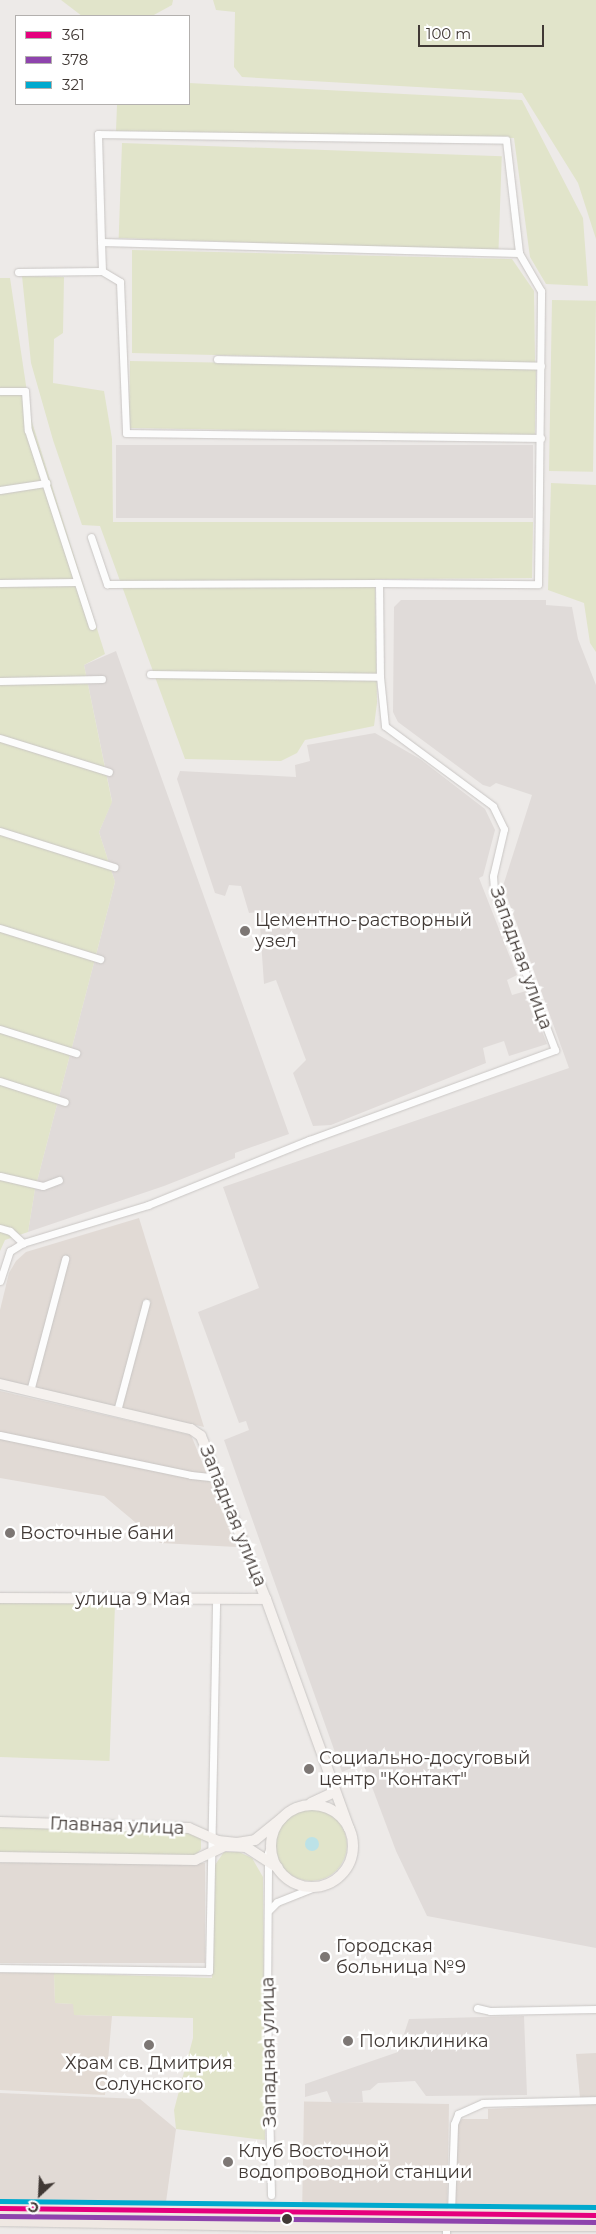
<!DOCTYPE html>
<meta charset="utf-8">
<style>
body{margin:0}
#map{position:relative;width:596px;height:2234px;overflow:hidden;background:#edeae8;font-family:Montserrat,sans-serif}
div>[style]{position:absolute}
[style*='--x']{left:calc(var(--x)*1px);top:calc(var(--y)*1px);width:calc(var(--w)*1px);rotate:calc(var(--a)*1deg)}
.residential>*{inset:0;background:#e1dad5;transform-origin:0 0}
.industrial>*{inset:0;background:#e0dbd9;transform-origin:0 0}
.education>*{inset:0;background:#e3dbd4}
.green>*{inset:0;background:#e1e4ca;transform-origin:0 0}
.round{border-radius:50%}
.water>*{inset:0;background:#bce2e7}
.roads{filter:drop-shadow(0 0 1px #c9c6c4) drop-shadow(0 0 1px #c9c6c4)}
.street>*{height:7px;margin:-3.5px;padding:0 3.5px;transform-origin:3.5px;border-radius:3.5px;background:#fcfcfc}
.secondary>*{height:10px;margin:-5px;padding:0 5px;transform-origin:5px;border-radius:5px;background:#f5f1ee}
.secondary>.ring{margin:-5px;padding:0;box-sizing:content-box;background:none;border:10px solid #f5f1ee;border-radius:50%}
.primary>*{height:11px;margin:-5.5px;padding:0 5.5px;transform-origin:5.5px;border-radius:5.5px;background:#efe8e3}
.bus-1>*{height:5px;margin:-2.5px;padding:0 2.5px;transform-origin:2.5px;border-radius:2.5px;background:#e5007d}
.bus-2>*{height:5px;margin:-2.5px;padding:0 2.5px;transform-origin:2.5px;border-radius:2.5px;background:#8e44ad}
.bus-3>*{height:5px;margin:-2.5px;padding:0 2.5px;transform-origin:2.5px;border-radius:2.5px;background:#00a9ce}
.dots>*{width:14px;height:14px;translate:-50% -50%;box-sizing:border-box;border:2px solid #fff;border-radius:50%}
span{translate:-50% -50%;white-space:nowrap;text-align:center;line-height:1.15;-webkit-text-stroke:5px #fff;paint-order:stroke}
.poi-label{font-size:18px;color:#413935}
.left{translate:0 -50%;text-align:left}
.street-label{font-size:18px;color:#413935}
.legend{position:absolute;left:15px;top:15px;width:175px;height:90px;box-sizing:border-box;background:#fff;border:1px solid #b3b0ae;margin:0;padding:6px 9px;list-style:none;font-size:15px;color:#413935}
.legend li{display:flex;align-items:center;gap:10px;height:25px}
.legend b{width:25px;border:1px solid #b3b0ae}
.north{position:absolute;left:15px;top:2169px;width:50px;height:50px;-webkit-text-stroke:4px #fff;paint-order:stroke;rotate:205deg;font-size:14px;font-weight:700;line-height:20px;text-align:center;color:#413935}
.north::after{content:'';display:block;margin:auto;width:18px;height:22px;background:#413935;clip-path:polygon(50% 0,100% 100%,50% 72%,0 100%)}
.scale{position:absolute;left:418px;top:25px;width:126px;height:22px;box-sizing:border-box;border:2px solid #413935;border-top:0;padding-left:6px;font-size:15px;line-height:18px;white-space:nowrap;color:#413935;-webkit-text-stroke:4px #fff;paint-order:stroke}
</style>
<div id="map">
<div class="residential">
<i style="clip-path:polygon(139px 1218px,204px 1427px,0 1380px,0 1310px,9px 1273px,16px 1261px,26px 1252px)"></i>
<i style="clip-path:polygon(0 1391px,191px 1435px,237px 1547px,160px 1543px,104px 1496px,0 1478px)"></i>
<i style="left:0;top:1863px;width:205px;height:100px"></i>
<i style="clip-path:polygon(596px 2053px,596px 2098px,580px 2098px,576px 2054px)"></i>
<i style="clip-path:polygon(0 2093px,140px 2099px,176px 2129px,166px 2202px,0 2201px)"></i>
<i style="left:449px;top:2104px;width:101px;height:145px;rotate:91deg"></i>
<i style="clip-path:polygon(596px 2104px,596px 2206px,455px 2205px,457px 2125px,462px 2119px,488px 2119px,488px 2109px)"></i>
</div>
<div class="industrial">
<i style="left:116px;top:445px;width:417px;height:73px"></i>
<i style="clip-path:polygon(401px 600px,546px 600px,546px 605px,572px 607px,578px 639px,596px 685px,596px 1948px,427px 1916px,396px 1851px,363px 1763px,342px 1772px,224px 1440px,249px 1430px,246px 1421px,239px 1423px,198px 1312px,259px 1288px,223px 1187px,569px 1068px,503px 886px,532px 795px,496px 783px,490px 787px,483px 785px,398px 722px,393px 712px,394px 607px)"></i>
<i style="clip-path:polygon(116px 651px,289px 1134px,235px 1153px,235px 1158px,164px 1186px,28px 1232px,35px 1189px,115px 882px,99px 832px,112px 801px,84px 665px)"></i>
<i style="clip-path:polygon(375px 733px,420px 759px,485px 809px,495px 830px,483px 876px,479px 878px,517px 975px,507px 980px,512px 995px,526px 991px,547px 1044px,509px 1056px,504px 1041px,483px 1048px,486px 1063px,331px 1125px,313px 1126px,293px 1073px,306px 1060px,276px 980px,264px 984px,259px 912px,249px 913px,241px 886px,229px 885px,225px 896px,215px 893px,177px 779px,180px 771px,296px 777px,295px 765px,310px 761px,307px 745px)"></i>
<i style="clip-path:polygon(524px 2016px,527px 2095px,426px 2096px,415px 2081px,378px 2083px,370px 2090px,362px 2091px,363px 2102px,332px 2103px,327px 2091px,305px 2097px,305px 2084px,398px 2052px,409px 2019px)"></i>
</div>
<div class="education">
<i style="clip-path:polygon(0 1973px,54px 1973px,55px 2003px,74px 2004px,74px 2015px,112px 2016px,105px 2095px,0 2090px)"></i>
</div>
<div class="green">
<i style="clip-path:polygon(61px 0,173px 0,172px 5px,152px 16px,82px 16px)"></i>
<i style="clip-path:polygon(213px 0,596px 0,596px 239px,578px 183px,522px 93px,242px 77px,234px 67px,235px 12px,216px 10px)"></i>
<i style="clip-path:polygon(189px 83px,522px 100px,583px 218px,588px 286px,546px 284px,530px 257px,514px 138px,116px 131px,117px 104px,189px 104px)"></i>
<i style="left:122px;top:143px;width:380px;height:95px;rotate:2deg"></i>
<i style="clip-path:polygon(132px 250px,512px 259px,534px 291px,535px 363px,132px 353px)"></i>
<i style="clip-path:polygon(22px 276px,64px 277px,63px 333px,54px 339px,53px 383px,104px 391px,112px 439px,113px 522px,533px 522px,532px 578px,375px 579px,377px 703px,374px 726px,305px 740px,297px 753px,281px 761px,185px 759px,100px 526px,82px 525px,53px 440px,31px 363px)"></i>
<i style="clip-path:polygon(0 278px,10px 278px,31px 419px,105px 654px,84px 665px,112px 802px,99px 832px,115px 882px,35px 1189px,28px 1232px,5px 1240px,0 1251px)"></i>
<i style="left:552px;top:300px;width:44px;height:171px;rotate:1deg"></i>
<i style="left:130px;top:361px;width:406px;height:67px;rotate:1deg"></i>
<i style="clip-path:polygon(551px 483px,596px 485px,596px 652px,590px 643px,584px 603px,548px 590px)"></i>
<i style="left:115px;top:1604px;width:157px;height:115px;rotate:92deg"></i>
<i class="round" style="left:275px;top:1809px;width:72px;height:72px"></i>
<i style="clip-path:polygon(0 1827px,194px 1831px,201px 1838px,201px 1849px,194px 1857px,0 1853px)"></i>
<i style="clip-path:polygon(224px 1852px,239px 1852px,252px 1858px,263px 1877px,265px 2140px,176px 2129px,174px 2110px,193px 2038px,193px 2018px,74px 2015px,73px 2004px,55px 2003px,54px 1973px,212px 1978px,215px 1865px)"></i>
</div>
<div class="water">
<i class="round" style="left:305px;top:1837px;width:14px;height:14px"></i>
</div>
<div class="roads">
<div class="street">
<i style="--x:101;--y:242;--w:108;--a:-91.6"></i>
<i style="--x:98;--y:134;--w:408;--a:0.8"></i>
<i style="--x:506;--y:140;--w:114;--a:83.4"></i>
<i style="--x:102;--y:271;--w:21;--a:31"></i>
<i style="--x:120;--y:282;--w:151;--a:87.7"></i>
<i style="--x:126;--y:433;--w:415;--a:0.7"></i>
<i style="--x:217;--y:359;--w:324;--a:1.2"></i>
<i style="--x:0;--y:391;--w:25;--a:0"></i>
<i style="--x:25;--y:391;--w:39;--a:86"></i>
<i style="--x:28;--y:430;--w:206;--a:71.9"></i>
<i style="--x:0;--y:490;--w:47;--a:-8.7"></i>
<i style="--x:91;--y:537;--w:50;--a:71.2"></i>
<i style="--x:107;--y:584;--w:272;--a:-0.2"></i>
<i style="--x:0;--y:583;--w:76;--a:-0.8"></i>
<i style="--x:150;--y:674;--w:230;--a:0.7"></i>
<i style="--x:0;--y:681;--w:102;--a:-1.1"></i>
<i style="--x:0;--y:738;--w:114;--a:17.3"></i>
<i style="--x:0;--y:831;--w:120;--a:17.5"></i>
<i style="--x:0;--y:928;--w:105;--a:17.2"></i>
<i style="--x:0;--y:1029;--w:80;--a:17.5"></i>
<i style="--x:0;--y:1081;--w:68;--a:17.9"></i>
<i style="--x:0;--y:1176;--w:44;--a:13.1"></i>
<i style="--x:43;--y:1186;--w:17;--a:-21"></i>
<i style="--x:0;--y:1228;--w:10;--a:17"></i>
<i style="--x:10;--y:1231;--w:18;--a:43"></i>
<i style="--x:0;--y:1281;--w:32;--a:-72"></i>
<i style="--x:10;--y:1251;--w:15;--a:-32"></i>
<i style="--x:23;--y:1243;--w:131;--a:-16.9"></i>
<i style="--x:148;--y:1205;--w:174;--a:-22"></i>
<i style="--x:309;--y:1140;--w:262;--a:-20.1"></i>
<i style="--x:555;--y:1050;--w:171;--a:-110.9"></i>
<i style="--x:494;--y:890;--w:14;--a:-94"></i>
<i style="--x:493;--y:876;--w:48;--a:-76.8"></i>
<i style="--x:504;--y:829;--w:25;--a:-116"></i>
<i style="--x:493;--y:806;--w:134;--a:-143.5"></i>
<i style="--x:385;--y:726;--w:49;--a:-95.8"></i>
<i style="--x:380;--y:677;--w:94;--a:-90.6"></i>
<i style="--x:379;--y:583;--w:159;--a:0.4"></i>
<i style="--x:538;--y:584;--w:293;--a:-89.4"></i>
<i style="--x:541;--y:291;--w:44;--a:-120.1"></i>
<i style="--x:519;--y:253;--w:418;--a:-178.5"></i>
<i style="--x:101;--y:242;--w:29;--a:88"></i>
<i style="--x:102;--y:271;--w:84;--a:179.3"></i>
<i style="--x:30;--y:1391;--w:137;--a:-75.1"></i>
<i style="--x:117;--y:1411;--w:112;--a:-75"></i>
<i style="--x:0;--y:1435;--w:195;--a:11.8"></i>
<i style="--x:191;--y:1475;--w:28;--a:6"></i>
<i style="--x:269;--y:1910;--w:11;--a:-45"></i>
<i style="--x:277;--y:1902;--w:46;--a:-21.6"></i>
<i style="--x:0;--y:1968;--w:209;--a:0.8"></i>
<i style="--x:209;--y:1971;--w:372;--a:-88.9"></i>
<i style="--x:477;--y:2008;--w:13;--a:13"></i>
<i style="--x:490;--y:2011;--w:106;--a:-1.1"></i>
<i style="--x:271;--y:2195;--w:185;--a:-91.2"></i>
<i style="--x:267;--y:2010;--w:157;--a:-89.6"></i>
<i style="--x:268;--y:1853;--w:16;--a:-75"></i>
<i style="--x:451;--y:2212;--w:88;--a:-88"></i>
<i style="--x:454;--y:2124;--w:11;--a:-68"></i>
<i style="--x:458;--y:2114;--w:27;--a:-24"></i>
<i style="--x:483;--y:2103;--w:113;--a:-1.5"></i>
<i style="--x:446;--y:2234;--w:11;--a:-90"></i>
</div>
<div class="secondary">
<i style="--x:0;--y:1384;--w:196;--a:13.3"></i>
<i style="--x:191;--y:1429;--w:12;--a:35"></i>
<i style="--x:201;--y:1436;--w:175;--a:68.3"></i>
<i style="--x:266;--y:1599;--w:244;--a:70.1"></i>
<i style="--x:0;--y:1598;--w:266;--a:0.2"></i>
<i style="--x:311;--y:1803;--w:26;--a:-25"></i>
<i class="ring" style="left:271px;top:1805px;width:72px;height:72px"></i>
<i style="--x:0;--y:1822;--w:189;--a:1.8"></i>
<i style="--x:189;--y:1828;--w:32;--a:24"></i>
<i style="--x:218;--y:1841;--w:19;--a:6"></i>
<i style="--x:237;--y:1843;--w:18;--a:-9"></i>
<i style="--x:255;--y:1840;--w:35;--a:-39"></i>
<i style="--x:0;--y:1857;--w:195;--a:0.9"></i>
<i style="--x:195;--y:1860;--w:33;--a:-25"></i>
<i style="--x:225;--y:1846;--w:21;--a:3"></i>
<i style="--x:246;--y:1847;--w:38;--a:33"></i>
</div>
<div class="primary">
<i style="--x:0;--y:2208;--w:596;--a:0.67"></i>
<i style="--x:0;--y:2220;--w:267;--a:1.1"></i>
<i style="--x:267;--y:2225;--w:329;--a:0"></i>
</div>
</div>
<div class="bus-1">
<i style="--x:0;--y:2208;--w:596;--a:0.67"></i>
</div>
<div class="bus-2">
<i style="--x:0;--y:2216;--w:596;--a:0.58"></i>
</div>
<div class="bus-3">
<i style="--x:0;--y:2201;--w:596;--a:0.58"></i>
</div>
<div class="dots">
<i style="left:245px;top:931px;background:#7d7774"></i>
<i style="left:10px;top:1533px;background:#7d7774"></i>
<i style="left:309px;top:1769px;background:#7d7774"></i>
<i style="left:325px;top:1957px;background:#7d7774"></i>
<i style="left:348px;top:2041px;background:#7d7774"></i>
<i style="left:149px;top:2045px;background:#7d7774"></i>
<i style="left:228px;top:2162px;background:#7d7774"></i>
<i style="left:287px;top:2219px;background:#413935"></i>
</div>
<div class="poi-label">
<span class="left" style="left:255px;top:931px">Цементно-растворный<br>узел</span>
<span class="left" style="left:20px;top:1533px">Восточные бани</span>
<span class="left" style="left:319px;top:1769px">Социально-досуговый<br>центр "Контакт"</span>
<span class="left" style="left:336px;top:1957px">Городская<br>больница №9</span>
<span class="left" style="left:359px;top:2041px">Поликлиника</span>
<span style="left:149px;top:2074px">Храм св. Дмитрия<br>Солунского</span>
<span class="left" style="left:238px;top:2162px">Клуб Восточной<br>водопроводной станции</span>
</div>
<div class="street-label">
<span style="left:521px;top:958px;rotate:70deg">Западная улица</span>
<span style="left:233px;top:1516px;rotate:68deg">Западная улица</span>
<span style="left:133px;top:1599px">улица 9 Мая</span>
<span style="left:117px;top:1826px;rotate:2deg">Главная улица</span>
<span style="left:269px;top:2052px;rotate:-91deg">Западная улица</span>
</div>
<ul class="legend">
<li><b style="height:6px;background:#e5007d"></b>361</li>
<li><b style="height:6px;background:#8e44ad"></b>378</li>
<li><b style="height:6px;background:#00a9ce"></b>321</li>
</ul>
<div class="north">С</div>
<div class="scale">100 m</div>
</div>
